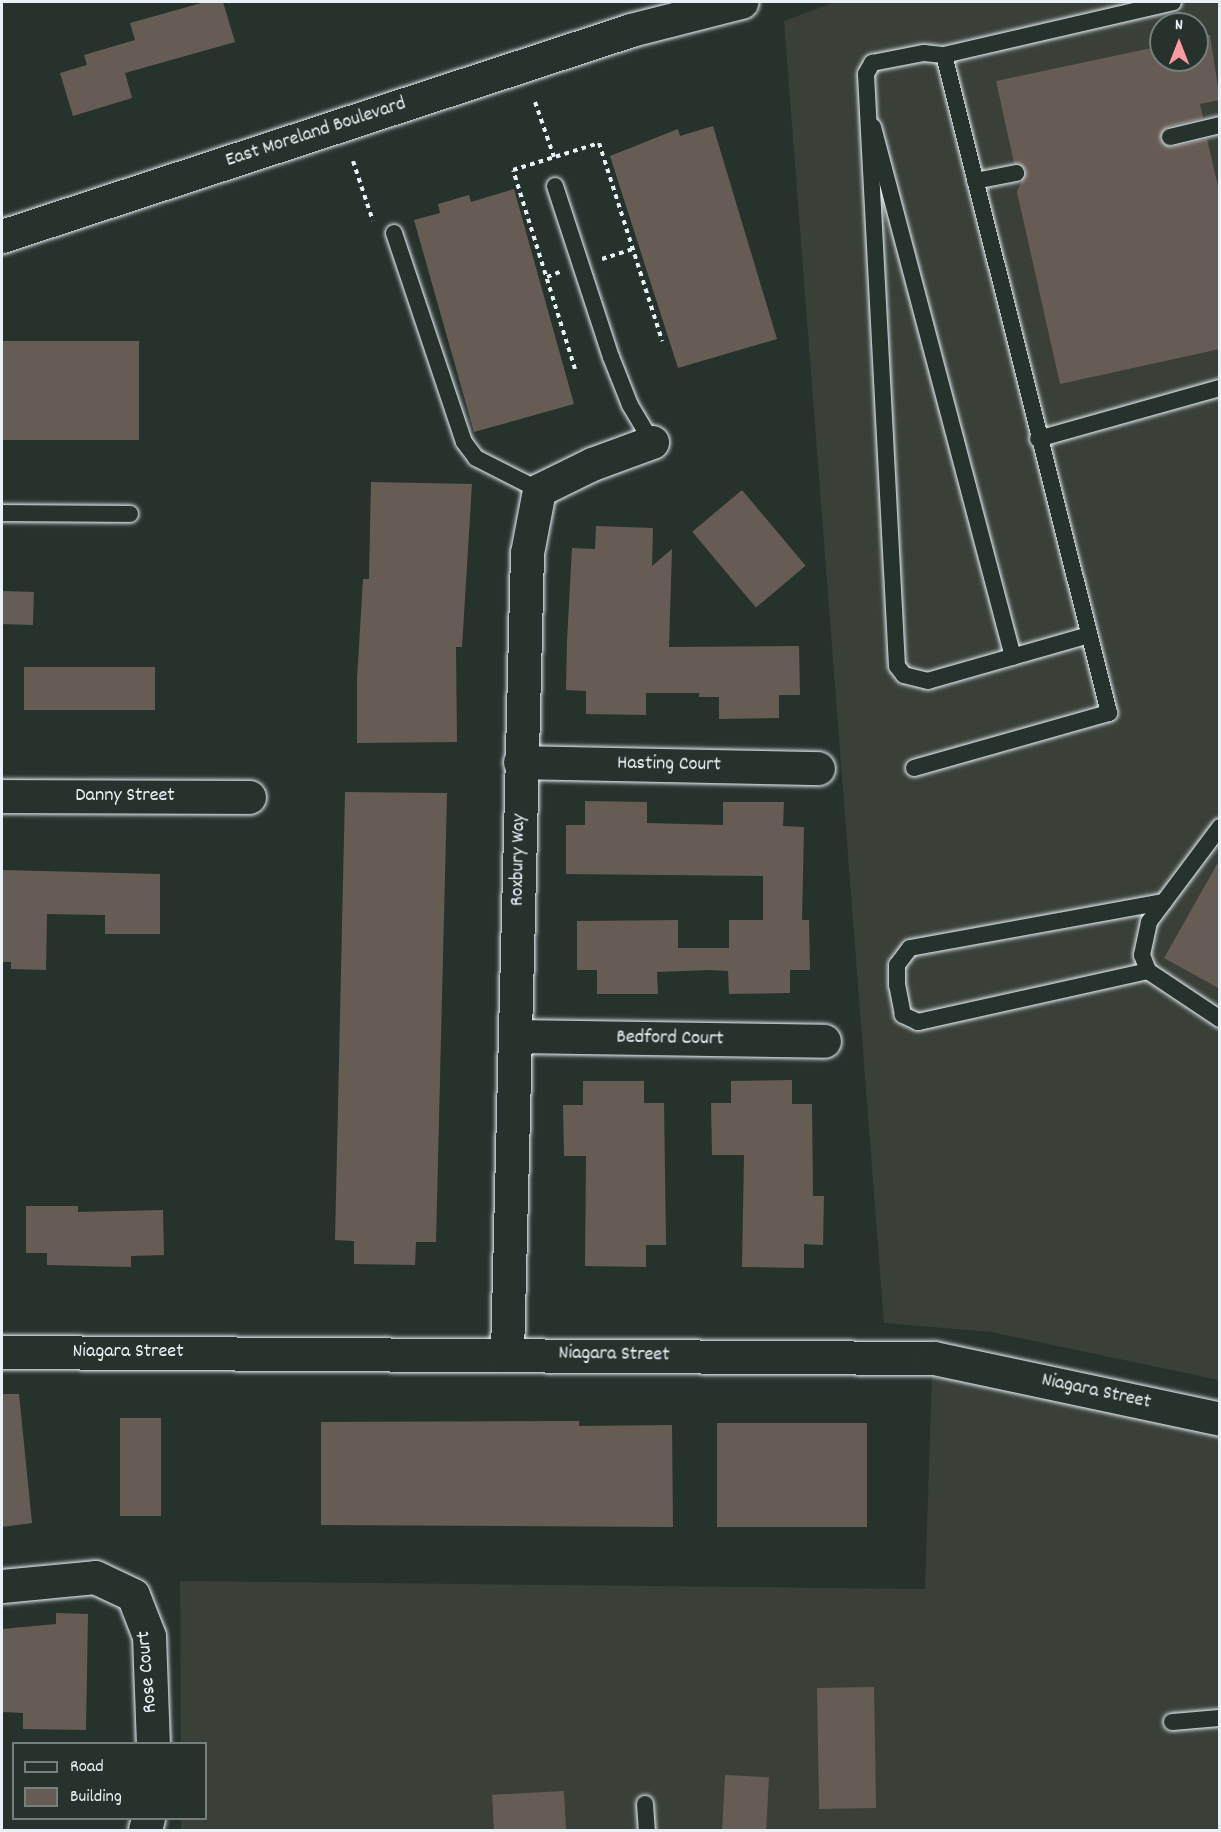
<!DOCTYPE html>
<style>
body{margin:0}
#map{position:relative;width:1221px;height:1832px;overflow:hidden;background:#26332d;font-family:Dekko,sans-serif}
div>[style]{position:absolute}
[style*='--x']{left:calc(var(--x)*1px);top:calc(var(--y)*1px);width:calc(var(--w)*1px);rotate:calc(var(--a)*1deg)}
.built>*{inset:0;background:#3a3f38}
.building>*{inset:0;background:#675c53;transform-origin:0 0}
.path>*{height:4px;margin-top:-2px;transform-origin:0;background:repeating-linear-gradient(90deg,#e8f1f8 0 4.5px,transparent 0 9px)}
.roads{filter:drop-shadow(0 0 2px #e8f1f8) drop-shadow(0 0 2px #e8f1f8)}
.service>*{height:16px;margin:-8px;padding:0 8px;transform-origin:8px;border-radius:8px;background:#26332d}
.minor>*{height:33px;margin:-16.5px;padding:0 16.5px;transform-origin:16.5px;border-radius:16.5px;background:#26332d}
.secondary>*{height:33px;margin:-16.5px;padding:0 16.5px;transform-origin:16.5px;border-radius:16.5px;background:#26332d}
span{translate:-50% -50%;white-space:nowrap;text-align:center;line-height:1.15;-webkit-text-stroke:4.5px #26332d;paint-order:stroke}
.street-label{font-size:20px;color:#e8f1f8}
.frame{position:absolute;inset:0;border:3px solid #e8f1f8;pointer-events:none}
.legend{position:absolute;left:12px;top:1742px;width:195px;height:78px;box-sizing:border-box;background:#26332d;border:2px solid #747f7e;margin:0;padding:8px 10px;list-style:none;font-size:18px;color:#e8f1f8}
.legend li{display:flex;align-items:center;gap:12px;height:30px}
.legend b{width:30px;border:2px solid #747f7e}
.north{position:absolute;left:1149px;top:12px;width:60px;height:60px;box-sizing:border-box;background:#26332d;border:2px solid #747f7e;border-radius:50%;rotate:0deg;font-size:16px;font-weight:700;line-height:24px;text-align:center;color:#e8f1f8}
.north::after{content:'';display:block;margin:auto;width:21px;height:27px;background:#ff9aa2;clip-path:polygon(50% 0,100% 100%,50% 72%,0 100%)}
</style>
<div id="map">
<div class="built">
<i style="clip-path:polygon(evenodd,835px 2px,1219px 2px,1219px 1380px,991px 1332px,884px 1323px,784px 21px,835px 2px,1161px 24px,1197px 24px,1197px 60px,1161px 60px,1161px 24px)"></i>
<i style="clip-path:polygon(932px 1376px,1219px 1432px,1219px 1830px,181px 1830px,181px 1819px,206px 1818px,206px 1744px,181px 1743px,180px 1581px,925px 1589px)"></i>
</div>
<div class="building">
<i style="clip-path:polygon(205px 2px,223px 2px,235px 42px,125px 73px,132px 98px,73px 116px,60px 73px,87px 65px,84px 55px,135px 40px,130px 23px)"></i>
<i style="clip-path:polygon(1210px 35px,1220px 100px,1200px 104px,1203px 118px,1167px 127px,1160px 139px,1172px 147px,1207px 139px,1220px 195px,1220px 349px,1060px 384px,1017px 192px,1026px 170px,1014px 163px,996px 81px,1161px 46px,1161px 60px,1197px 60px,1197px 38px)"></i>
<i style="clip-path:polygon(713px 126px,777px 339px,678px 368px,610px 156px,678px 129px,680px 136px)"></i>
<i style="clip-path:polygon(514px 189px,574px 404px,474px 432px,414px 220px,440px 213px,438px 204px,469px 195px,471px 202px)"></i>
<i style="left:139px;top:341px;width:99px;height:137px;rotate:90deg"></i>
<i style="clip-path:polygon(371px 482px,472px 484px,462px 647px,456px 647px,457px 742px,357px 743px,357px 679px,363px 579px,369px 579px)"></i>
<i style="left:742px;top:490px;width:99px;height:65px;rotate:50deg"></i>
<i style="clip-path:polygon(596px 526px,653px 528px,652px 566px,672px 549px,669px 647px,799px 646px,800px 695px,779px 695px,779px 718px,719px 719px,719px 697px,699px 697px,699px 693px,646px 693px,646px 715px,586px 714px,586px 691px,566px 690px,567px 641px,572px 548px,595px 549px)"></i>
<i style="left:2px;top:591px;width:32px;height:33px;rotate:2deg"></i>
<i style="left:24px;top:667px;width:131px;height:43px"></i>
<i style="clip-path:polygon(345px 792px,447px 793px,436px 1242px,416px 1242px,415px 1265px,354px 1264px,354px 1241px,335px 1240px)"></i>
<i style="clip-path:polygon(585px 801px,647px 802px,647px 823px,723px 825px,723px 802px,784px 802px,783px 826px,804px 827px,802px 920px,809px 920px,810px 970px,790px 970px,790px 993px,729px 994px,728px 971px,709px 970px,657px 972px,658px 994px,597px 994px,597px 970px,577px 970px,577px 921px,678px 920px,678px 948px,729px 948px,729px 920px,763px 920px,763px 876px,566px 874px,566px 825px,585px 825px)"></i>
<i style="clip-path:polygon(1220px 859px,1220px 989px,1164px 958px)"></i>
<i style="clip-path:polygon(2px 870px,160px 874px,160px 934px,105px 934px,105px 915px,47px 914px,46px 970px,11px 969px,11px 962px,2px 962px)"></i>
<i style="clip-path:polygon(792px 1080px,792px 1104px,812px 1104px,813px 1196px,824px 1196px,823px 1245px,804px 1244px,804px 1268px,742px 1267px,744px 1155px,712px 1155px,711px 1103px,731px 1103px,731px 1081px)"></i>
<i style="clip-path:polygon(583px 1081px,644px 1081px,644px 1103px,664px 1103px,666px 1245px,646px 1245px,646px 1267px,585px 1266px,586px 1156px,564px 1156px,563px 1105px,583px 1105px)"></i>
<i style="clip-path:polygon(26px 1206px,78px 1206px,78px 1212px,163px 1210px,164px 1255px,131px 1256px,131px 1267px,47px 1265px,47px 1253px,26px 1253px)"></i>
<i style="clip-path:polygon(2px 1394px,19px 1394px,32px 1523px,2px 1527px)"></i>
<i style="left:120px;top:1418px;width:41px;height:98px"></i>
<i style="clip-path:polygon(579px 1421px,579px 1426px,672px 1425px,673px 1527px,321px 1525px,321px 1422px)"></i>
<i style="left:867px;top:1423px;width:104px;height:150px;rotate:90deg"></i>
<i style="clip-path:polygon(56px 1613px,88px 1614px,86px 1730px,23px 1729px,23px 1713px,2px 1712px,2px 1629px,56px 1624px)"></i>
<i style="left:874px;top:1687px;width:121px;height:57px;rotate:89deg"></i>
<i style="left:725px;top:1775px;width:44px;height:55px;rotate:3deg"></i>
<i style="left:564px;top:1791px;width:39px;height:72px;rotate:87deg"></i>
</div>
<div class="path">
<i style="--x:535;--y:102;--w:58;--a:70.9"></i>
<i style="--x:353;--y:161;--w:63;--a:71.6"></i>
<i style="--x:602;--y:259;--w:32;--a:-18"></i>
<i style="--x:547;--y:277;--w:14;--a:-21"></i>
<i style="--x:575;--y:369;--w:208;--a:-107.3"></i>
<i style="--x:513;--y:170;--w:90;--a:-17.4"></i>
<i style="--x:599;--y:143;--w:208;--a:72.3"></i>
</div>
<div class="roads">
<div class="service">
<i style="--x:873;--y:127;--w:548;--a:75.2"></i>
<i style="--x:1170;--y:137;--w:51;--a:-13.5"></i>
<i style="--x:975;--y:181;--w:42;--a:-11"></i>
<i style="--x:555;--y:186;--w:180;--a:71.9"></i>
<i style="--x:611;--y:357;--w:52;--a:68.4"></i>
<i style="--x:630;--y:405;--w:43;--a:59.3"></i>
<i style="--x:394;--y:233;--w:220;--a:71.5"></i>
<i style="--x:464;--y:442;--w:20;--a:53"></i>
<i style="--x:476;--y:458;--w:71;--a:26.9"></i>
<i style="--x:1038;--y:439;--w:189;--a:-15.7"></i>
<i style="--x:2;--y:513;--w:128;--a:0.4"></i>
<i style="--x:1089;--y:635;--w:167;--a:164.1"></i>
<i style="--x:928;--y:681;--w:25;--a:-166"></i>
<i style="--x:904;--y:675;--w:11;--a:-128"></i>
<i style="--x:897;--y:666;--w:593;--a:-93"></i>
<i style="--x:866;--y:74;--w:13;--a:-61"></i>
<i style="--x:872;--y:63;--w:53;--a:-10.9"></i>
<i style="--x:924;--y:53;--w:20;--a:6"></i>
<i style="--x:944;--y:55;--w:235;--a:-13"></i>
<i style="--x:914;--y:768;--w:203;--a:-15.8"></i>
<i style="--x:1109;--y:713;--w:678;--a:-104.08"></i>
<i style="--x:1220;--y:827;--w:119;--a:126.8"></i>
<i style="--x:1149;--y:922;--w:34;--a:102"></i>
<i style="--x:1142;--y:955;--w:17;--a:69"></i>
<i style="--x:1148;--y:971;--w:87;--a:33.7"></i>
<i style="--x:1148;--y:971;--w:236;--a:167.5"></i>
<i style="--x:918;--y:1022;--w:17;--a:-155"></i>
<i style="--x:903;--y:1015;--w:31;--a:-101"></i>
<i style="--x:897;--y:985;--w:20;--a:-90"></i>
<i style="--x:897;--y:965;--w:21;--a:-53"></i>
<i style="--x:910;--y:948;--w:258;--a:-10.3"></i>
<i style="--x:1172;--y:1722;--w:48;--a:-4.8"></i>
<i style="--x:645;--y:1804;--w:26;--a:86"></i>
</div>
<div class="minor">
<i style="--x:520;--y:762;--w:298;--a:1.2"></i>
<i style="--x:2;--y:796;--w:247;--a:0.2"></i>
<i style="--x:516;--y:1036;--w:308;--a:0.9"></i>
<i style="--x:2;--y:1352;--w:932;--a:0.37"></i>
<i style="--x:934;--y:1358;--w:292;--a:12"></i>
<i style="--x:507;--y:1354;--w:801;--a:-88.57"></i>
<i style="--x:527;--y:553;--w:64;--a:-79.2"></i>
<i style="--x:539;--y:490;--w:59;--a:-26.1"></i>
<i style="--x:592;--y:464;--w:64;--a:-20.1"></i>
<i style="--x:2;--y:1586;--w:93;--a:-5.5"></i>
<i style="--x:95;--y:1577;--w:42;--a:25.3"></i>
<i style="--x:133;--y:1595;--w:44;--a:68.7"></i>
<i style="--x:149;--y:1636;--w:108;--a:87.9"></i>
<i style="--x:145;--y:1830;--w:12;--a:-76"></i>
</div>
<div class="secondary">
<i style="--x:2;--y:236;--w:662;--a:-18.13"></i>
<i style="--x:631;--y:30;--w:114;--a:-14.3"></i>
</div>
</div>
<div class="street-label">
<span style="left:316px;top:133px;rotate:-18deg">East Moreland Boulevard</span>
<span style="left:669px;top:765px;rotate:1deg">Hasting Court</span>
<span style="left:125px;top:796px">Danny Street</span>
<span style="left:519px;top:860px;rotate:-89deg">Roxbury Way</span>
<span style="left:670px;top:1039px;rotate:1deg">Bedford Court</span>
<span style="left:128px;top:1352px">Niagara Street</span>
<span style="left:614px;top:1355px;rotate:1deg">Niagara Street</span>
<span style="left:1096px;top:1392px;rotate:12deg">Niagara Street</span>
<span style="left:148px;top:1672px;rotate:-95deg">Rose Court</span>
</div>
<div class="frame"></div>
<ul class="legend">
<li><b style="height:8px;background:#26332d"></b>Road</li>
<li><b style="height:16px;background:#675c53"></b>Building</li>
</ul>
<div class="north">N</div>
</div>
